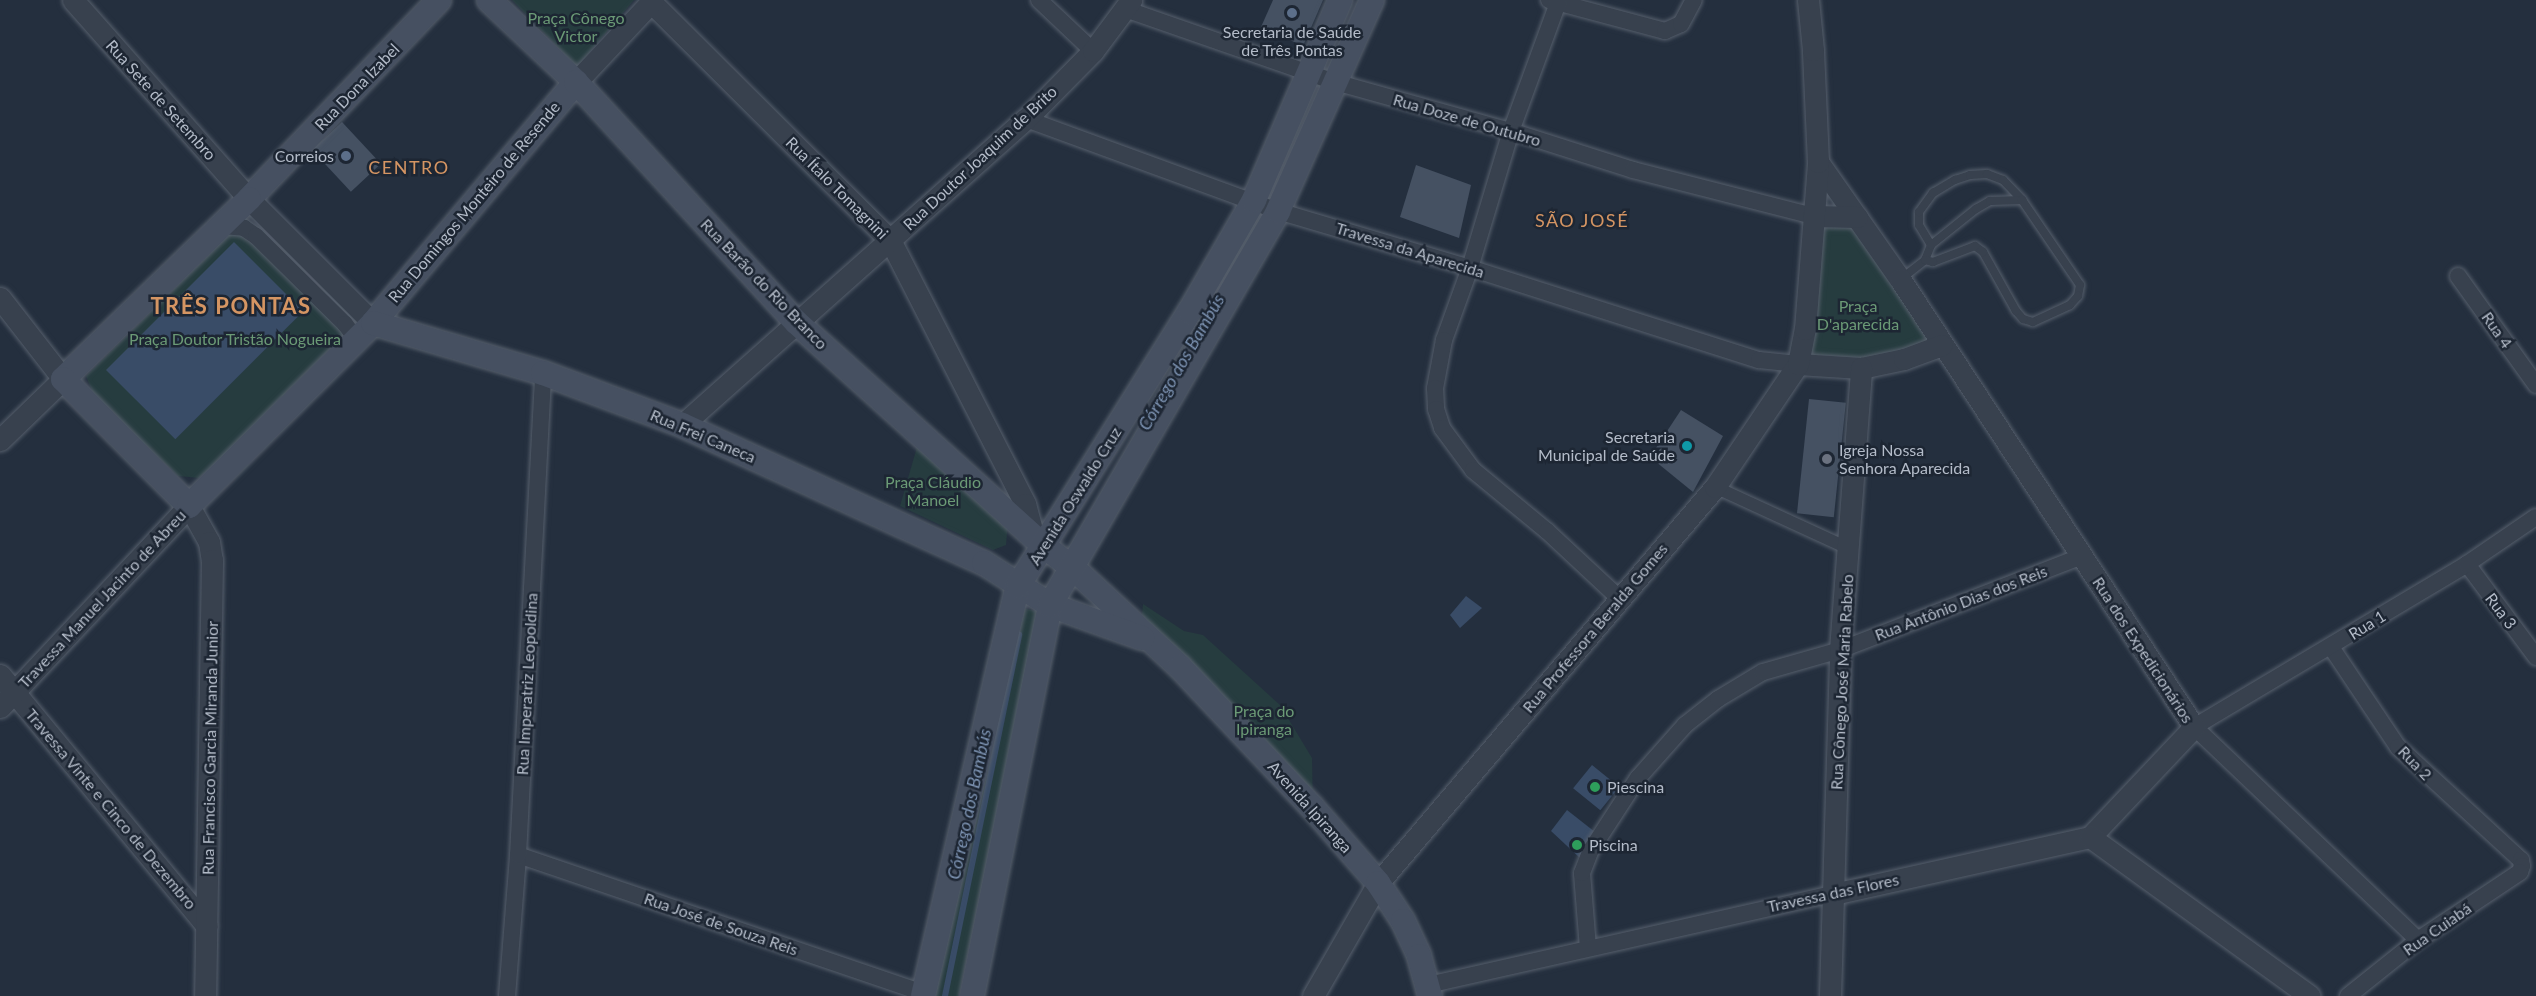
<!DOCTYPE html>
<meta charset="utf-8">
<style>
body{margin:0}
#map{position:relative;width:2536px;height:996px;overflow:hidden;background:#242f3e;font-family:Lato,sans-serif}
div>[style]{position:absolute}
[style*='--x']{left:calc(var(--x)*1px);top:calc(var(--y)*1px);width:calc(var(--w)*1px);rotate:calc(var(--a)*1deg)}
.green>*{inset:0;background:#263c3f;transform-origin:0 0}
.water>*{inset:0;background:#394c67;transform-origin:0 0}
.stream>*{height:6px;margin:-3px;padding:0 3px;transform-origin:3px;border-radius:3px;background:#394c67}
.building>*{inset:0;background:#455162;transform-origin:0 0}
.roads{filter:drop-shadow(0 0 2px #565f6c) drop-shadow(0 0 2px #565f6c)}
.service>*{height:8px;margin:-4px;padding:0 4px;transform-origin:4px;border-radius:4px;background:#38414e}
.pedestrian>*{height:12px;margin:-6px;padding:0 6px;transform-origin:6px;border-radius:6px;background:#38414e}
.minor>*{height:16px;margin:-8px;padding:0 8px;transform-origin:8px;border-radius:8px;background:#38414e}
.tertiary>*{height:21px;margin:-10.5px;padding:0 10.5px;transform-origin:10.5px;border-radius:10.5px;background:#38414e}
.secondary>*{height:24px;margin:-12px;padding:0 12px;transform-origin:12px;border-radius:12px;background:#465061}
.dots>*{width:16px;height:16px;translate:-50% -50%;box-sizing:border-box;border:3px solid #1d2633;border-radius:50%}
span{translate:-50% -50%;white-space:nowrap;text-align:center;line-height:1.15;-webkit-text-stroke:5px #1d2633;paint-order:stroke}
.park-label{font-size:16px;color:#6b9a76}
.poi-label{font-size:16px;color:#b4bcc9}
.right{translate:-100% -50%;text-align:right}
.left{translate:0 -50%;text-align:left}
.street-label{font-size:16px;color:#b4bcc9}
.neighbourhood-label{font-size:18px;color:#d59563;letter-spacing:1.5px}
.water-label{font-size:18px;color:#7c92b1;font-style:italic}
.district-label{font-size:22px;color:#d59563;font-weight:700;letter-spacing:1.5px}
</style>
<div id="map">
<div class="green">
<i style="clip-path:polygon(512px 0,634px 0,577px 67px)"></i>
<i style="clip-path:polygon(1853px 224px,1931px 341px,1860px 362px,1806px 358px,1819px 225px)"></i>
<i style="clip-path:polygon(230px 234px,251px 236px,341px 325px,345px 343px,199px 478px,178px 476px,94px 396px,86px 376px)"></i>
<i style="clip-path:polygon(919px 440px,1008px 523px,1006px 545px,993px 550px,900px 506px)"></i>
<i style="clip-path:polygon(1143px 604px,1184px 631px,1203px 635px,1280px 705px,1312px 758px,1313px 807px,1154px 632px,1142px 614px)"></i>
<i style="left:1017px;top:607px;width:24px;height:397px;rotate:12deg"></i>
</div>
<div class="water">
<i style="left:234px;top:242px;width:98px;height:181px;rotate:45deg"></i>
<i style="clip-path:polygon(1466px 596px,1482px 608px,1460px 628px,1450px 615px)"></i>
<i style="left:1592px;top:765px;width:35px;height:30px;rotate:39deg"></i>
<i style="clip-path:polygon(1567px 810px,1595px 832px,1581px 859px,1551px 831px)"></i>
</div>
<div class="stream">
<i style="--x:945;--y:996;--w:369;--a:-78.4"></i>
</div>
<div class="building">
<i style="clip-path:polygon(1273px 0,1323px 0,1303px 46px,1261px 27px)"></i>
<i style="left:342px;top:122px;width:57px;height:41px;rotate:47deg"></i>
<i style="clip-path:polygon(1416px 165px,1471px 185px,1459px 238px,1400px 217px)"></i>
<i style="left:1809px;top:399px;width:37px;height:115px;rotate:6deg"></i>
<i style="clip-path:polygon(1681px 410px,1723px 436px,1693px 492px,1650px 457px)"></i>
</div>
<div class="roads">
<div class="service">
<i style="--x:1931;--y:245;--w:23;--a:-121"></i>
<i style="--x:1919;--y:225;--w:13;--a:-90"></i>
<i style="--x:1919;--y:212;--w:24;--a:-54"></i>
<i style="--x:1933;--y:193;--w:26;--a:-31"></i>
<i style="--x:1955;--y:180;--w:16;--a:-18"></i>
<i style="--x:1970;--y:175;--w:17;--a:-3"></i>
<i style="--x:1987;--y:174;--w:17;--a:21"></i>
<i style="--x:2003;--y:180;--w:28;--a:46"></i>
<i style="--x:1901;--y:279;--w:31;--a:-38"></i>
<i style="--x:1925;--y:260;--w:16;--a:-68"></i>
<i style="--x:1931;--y:245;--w:58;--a:-38.7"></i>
<i style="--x:1976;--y:209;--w:16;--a:-30"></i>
<i style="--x:1990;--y:201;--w:32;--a:-2"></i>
<i style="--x:2022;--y:200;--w:103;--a:55.7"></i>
<i style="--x:2080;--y:285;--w:11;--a:100"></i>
<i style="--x:2078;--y:296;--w:12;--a:132"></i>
<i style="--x:2070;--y:305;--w:41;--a:155.3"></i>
<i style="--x:2033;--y:322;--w:10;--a:-163"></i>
<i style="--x:2023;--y:319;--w:11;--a:-131"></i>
<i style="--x:2016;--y:311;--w:68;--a:-119.2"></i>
<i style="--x:1983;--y:252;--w:10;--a:-143"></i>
<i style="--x:1975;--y:246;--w:45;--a:159.1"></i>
<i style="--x:1933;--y:262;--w:8;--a:-166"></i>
</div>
<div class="pedestrian">
<i style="--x:1715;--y:487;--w:149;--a:24.7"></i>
</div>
<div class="minor">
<i style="--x:1039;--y:0;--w:74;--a:43.4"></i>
<i style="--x:1549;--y:0;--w:120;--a:15"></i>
<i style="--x:1665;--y:31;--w:17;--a:-24"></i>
<i style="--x:1681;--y:24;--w:27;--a:-62"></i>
<i style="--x:1559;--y:0;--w:140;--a:110.1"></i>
<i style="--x:1511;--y:131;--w:143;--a:106.7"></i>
<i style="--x:1470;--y:268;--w:77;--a:109.9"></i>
<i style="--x:1444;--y:340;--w:49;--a:100.6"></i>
<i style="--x:1435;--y:388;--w:21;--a:87"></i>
<i style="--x:1436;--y:409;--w:20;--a:72"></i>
<i style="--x:1442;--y:428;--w:52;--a:53.6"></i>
<i style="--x:1473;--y:470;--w:96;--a:39.5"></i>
<i style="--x:1547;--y:531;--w:100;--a:43"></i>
<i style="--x:1125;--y:9;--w:222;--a:19.2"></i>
<i style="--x:1335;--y:82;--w:183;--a:15.6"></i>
<i style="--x:1511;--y:131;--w:128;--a:17.7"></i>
<i style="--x:1633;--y:170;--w:186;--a:14.3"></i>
<i style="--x:1026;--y:119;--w:268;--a:20.1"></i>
<i style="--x:1278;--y:211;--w:200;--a:16.5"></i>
<i style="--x:1470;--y:268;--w:303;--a:17.7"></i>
<i style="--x:1759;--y:360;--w:39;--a:6"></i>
<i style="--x:223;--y:226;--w:21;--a:5"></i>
<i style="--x:244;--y:228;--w:14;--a:34"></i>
<i style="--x:256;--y:236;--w:125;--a:44.7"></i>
<i style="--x:345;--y:324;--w:20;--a:53"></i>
<i style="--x:2458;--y:276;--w:134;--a:54.4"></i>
<i style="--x:2467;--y:564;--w:116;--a:53.4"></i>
<i style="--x:2331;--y:647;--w:120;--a:56.2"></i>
<i style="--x:2398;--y:747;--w:167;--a:42.6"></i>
<i style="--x:2521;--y:860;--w:6;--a:81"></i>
<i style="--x:2522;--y:866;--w:6;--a:108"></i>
<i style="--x:2520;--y:872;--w:123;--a:146.3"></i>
<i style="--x:2418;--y:940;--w:90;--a:141.3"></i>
<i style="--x:518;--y:855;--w:429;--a:18.8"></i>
<i style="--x:2418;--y:940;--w:309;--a:-136.4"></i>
<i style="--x:2194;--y:727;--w:318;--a:-30.8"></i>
<i style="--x:2467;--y:564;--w:83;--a:-34.3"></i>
<i style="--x:1588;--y:948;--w:75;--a:-94.6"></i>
<i style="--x:1582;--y:873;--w:25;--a:-69"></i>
<i style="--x:1591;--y:850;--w:86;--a:-56.9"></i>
<i style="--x:1638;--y:778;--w:71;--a:-48.4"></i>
<i style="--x:1685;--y:725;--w:42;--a:-38.2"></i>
<i style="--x:1718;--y:699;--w:52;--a:-31"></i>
<i style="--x:1763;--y:672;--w:80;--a:-15.9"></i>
<i style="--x:1840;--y:650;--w:260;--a:-21.2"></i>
<i style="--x:1428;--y:985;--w:414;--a:-12.7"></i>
<i style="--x:507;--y:996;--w:141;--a:-85.5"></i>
<i style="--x:518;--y:855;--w:483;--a:-87"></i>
</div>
<div class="tertiary">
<i style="--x:73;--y:0;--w:266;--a:48.5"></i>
<i style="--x:249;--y:199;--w:175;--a:45"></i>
<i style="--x:651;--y:2;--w:337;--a:44.9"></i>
<i style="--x:890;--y:240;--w:297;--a:62.9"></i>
<i style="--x:1025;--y:504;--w:34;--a:75"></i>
<i style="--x:576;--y:82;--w:112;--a:-46.8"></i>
<i style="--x:1818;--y:162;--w:143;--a:55"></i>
<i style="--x:1900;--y:279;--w:536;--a:56.73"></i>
<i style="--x:2194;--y:727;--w:151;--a:133.4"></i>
<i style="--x:2090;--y:837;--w:264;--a:167.5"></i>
<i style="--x:1813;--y:216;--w:44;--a:1.3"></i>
<i style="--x:0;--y:298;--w:103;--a:52.1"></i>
<i style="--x:63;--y:379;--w:88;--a:135.9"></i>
<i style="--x:1798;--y:364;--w:63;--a:3.6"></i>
<i style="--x:1861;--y:368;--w:44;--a:-11.8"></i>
<i style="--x:1904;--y:359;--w:40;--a:-20.2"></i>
<i style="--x:682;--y:425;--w:460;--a:-41.7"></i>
<i style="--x:1026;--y:119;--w:95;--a:-45.4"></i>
<i style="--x:1093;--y:51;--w:64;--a:-53.3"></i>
<i style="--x:0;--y:675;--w:325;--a:50.5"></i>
<i style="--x:0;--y:707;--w:276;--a:-46.8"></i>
<i style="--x:189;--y:506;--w:41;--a:60.9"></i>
<i style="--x:209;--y:542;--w:18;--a:81"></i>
<i style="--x:212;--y:560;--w:436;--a:90.9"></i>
<i style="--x:2090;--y:837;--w:271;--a:35.9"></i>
<i style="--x:1313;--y:996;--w:130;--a:-60.1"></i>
<i style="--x:1378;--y:883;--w:520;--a:-49.6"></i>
<i style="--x:1715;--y:487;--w:148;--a:-56"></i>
<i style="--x:1798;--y:364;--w:36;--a:-79"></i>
<i style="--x:1805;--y:329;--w:168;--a:-85.5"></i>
<i style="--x:1818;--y:162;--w:112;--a:-92.6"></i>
<i style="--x:1813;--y:50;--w:50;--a:-95.7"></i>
<i style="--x:1830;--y:996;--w:346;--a:-88.3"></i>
<i style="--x:1840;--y:650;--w:283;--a:-85.7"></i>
</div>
<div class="secondary">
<i style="--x:439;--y:0;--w:275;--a:133.7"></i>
<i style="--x:249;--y:199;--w:259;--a:135.9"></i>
<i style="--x:63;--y:379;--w:179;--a:45.2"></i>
<i style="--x:189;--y:506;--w:260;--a:-44.8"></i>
<i style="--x:373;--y:323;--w:315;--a:-49.9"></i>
<i style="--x:489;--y:0;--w:120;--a:43.3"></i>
<i style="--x:576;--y:82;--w:326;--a:47.5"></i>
<i style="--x:796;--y:322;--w:336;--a:42.1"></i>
<i style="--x:1045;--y:547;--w:34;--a:37"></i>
<i style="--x:1072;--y:567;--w:147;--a:42.8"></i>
<i style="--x:1180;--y:667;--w:192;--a:46.7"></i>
<i style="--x:1312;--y:807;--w:101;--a:49"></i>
<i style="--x:1378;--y:883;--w:45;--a:56.7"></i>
<i style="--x:1403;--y:921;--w:38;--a:65"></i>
<i style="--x:1419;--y:956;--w:41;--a:74.6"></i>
<i style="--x:373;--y:323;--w:177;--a:16.4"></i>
<i style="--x:543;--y:373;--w:148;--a:20.5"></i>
<i style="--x:682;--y:425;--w:332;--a:24.6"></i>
<i style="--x:984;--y:563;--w:78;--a:32.5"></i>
<i style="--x:1050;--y:605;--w:98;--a:19.7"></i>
<i style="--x:923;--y:996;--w:421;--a:-77"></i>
<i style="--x:1018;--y:586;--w:324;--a:-58"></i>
<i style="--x:1190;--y:311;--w:128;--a:-60"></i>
<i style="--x:1254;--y:200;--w:218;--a:-66.7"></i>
<i style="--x:972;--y:996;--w:399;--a:-78.7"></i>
<i style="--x:1050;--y:605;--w:455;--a:-59.9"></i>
<i style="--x:1278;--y:211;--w:231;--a:-66"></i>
</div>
</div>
<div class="dots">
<i style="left:1292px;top:13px;background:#5c6f8a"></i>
<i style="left:346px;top:156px;background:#5c6f8a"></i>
<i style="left:1687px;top:446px;background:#0f9aa8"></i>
<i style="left:1827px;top:459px;background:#6b7280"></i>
<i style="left:1595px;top:787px;background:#2e9e5b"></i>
<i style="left:1577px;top:845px;background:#2e9e5b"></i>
</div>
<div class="park-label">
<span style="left:576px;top:27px">Praça Cônego<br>Victor</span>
<span style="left:1858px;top:315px">Praça<br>D'aparecida</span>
<span style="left:235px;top:339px">Praça Doutor Tristão Nogueira</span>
<span style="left:933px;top:491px">Praça Cláudio<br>Manoel</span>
<span style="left:1264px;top:720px">Praça do<br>Ipiranga</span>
</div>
<div class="poi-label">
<span style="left:1292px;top:41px">Secretaria de Saúde<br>de Três Pontas</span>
<span class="right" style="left:334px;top:156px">Correios</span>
<span class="right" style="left:1675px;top:446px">Secretaria<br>Municipal de Saúde</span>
<span class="left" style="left:1839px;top:459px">Igreja Nossa<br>Senhora Aparecida</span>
<span class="left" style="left:1607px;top:787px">Piescina</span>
<span class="left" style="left:1589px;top:845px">Piscina</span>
</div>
<div class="street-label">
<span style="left:357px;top:87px;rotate:-46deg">Rua Dona Izabel</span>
<span style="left:161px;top:100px;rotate:48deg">Rua Sete de Setembro</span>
<span style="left:1467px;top:120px;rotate:16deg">Rua Doze de Outubro</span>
<span style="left:980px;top:158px;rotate:-43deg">Rua Doutor Joaquim de Brito</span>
<span style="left:837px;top:188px;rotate:45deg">Rua Ítalo Tomagnini</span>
<span style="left:474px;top:202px;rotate:-50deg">Rua Domingos Monteiro de Resende</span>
<span style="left:1410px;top:250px;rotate:17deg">Travessa da Aparecida</span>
<span style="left:764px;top:284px;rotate:46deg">Rua Barão do Rio Branco</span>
<span style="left:2497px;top:330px;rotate:55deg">Rua 4</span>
<span style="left:703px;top:436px;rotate:23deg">Rua Frei Caneca</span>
<span style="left:1075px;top:496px;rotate:-58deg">Avenida Oswaldo Cruz</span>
<span style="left:102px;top:599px;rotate:-47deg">Travessa Manuel Jacinto de Abreu</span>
<span style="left:1961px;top:603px;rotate:-21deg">Rua Antônio Dias dos Reis</span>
<span style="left:2501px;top:611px;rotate:53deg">Rua 3</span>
<span style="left:2367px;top:625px;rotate:-32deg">Rua 1</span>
<span style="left:1595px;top:628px;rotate:-50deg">Rua Professora Beralda Gomes</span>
<span style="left:2143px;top:650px;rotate:57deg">Rua dos Expedicionários</span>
<span style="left:1842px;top:682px;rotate:-87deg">Rua Cônego José Maria Rabelo</span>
<span style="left:527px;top:684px;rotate:-87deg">Rua Imperatriz Leopoldina</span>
<span style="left:210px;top:748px;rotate:-89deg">Rua Francisco Garcia Miranda Junior</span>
<span style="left:2415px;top:763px;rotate:46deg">Rua 2</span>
<span style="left:1310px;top:807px;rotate:48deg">Avenida Ipiranga</span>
<span style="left:111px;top:809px;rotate:50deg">Travessa Vinte e Cinco de Dezembro</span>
<span style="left:1833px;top:893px;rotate:-12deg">Travessa das Flores</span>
<span style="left:721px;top:924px;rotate:19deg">Rua José de Souza Reis</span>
<span style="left:2437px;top:929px;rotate:-35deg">Rua Cuiabá</span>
</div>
<div class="neighbourhood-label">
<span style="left:409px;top:167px">CENTRO</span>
<span style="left:1582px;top:220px">SÃO JOSÉ</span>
</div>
<div class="water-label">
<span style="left:1181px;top:362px;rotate:-60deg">Córrego dos Bambús</span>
<span style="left:969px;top:804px;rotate:-78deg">Córrego dos Bambús</span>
</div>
<div class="district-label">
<span style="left:231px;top:306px">TRÊS PONTAS</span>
</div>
</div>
